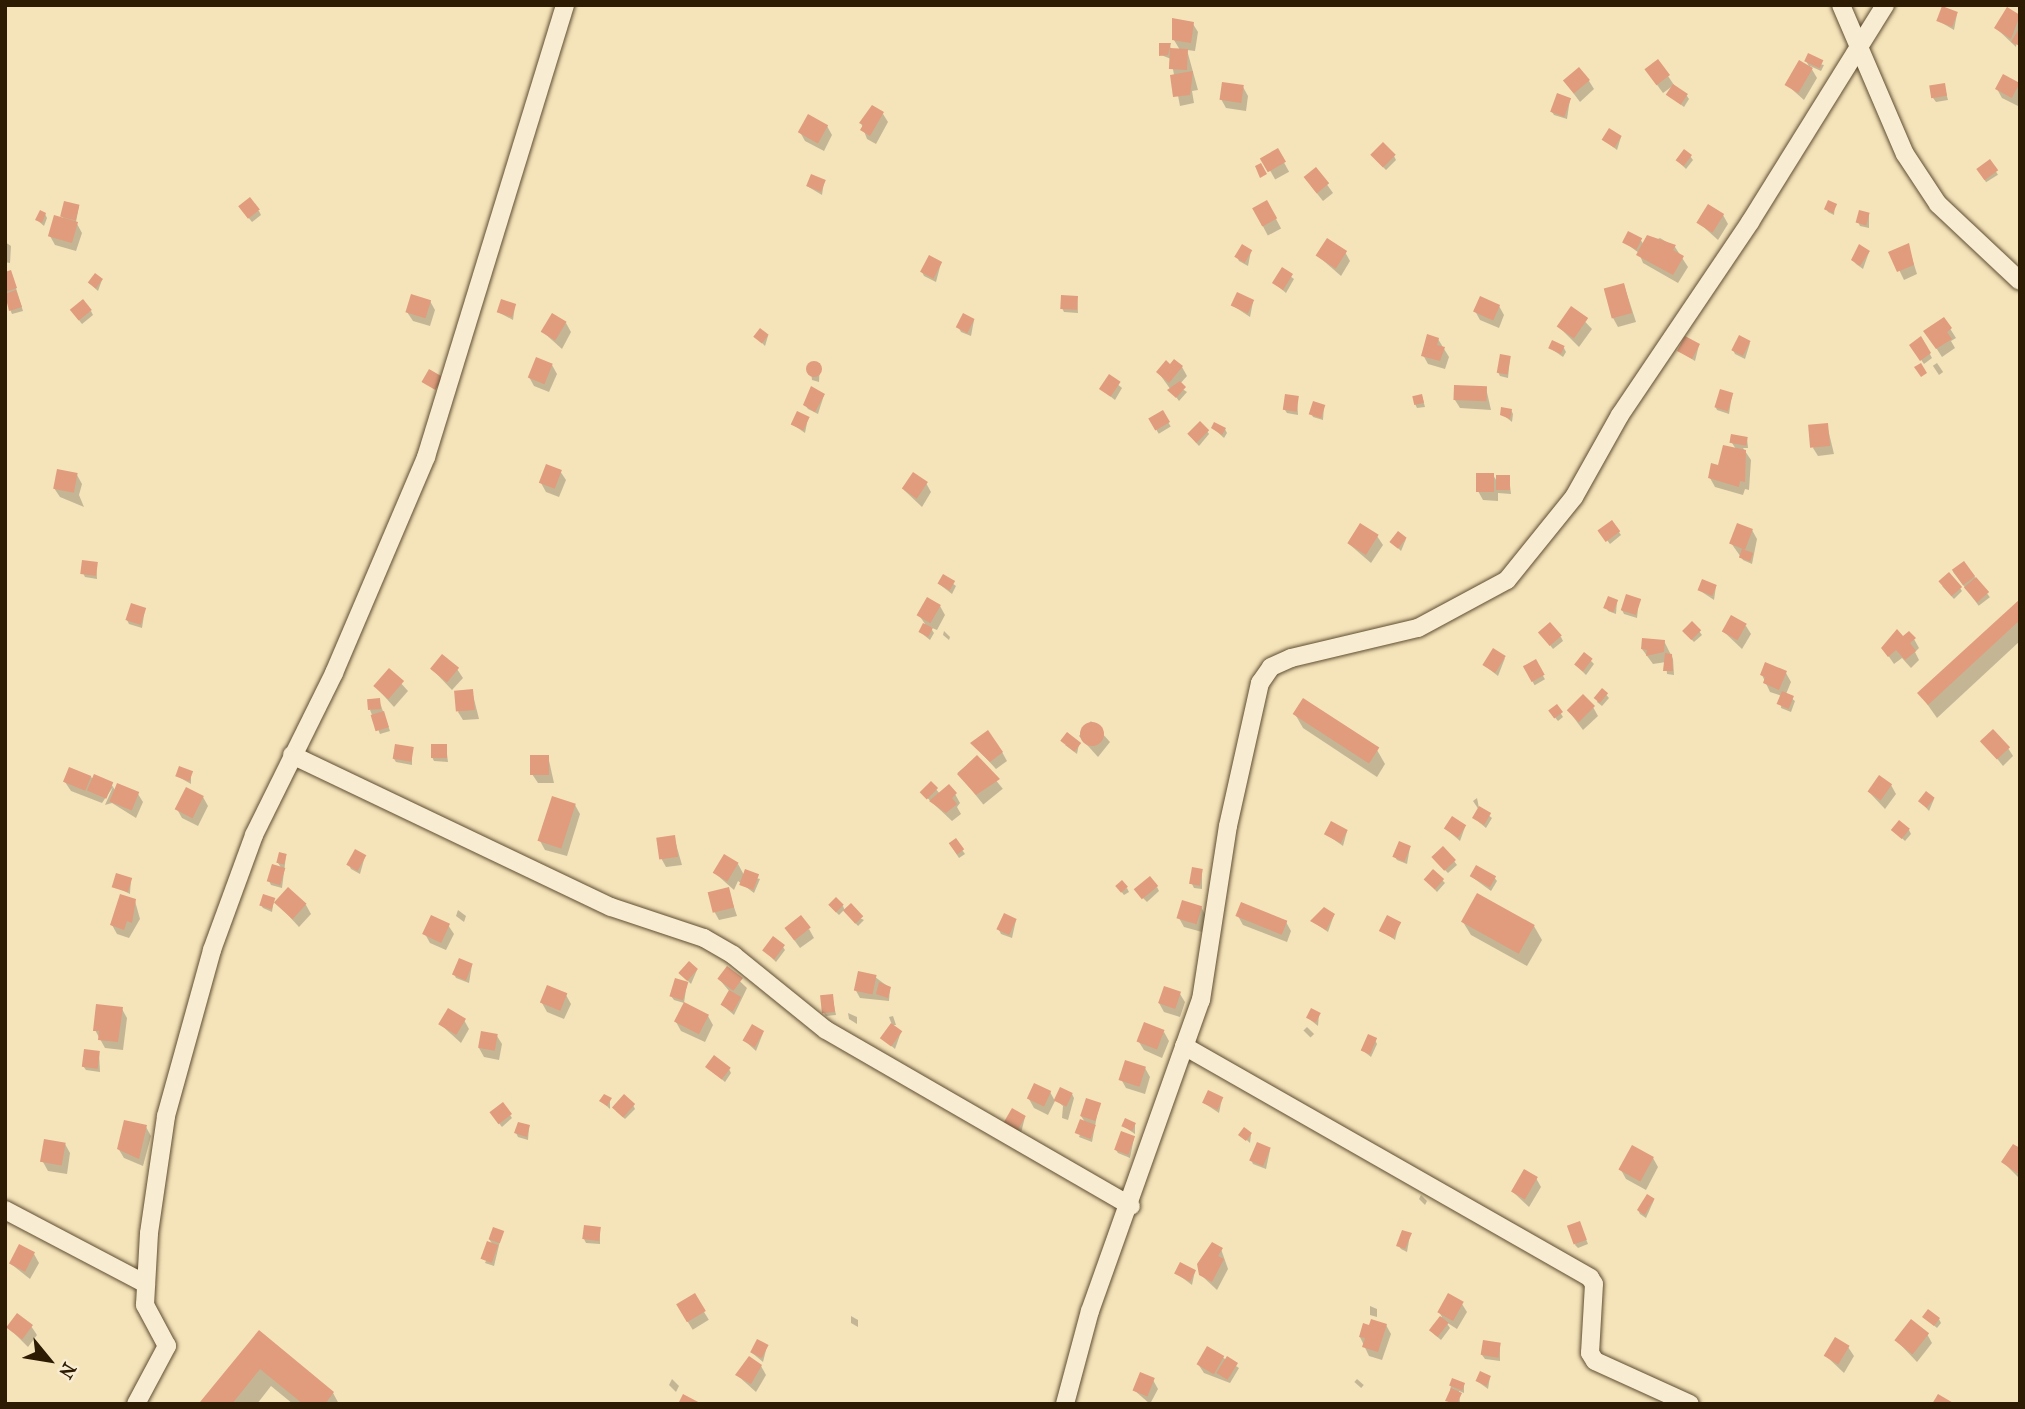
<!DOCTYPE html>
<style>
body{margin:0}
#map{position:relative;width:2025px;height:1409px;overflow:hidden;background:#f5e4ba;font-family:"IM FELL French Canon",serif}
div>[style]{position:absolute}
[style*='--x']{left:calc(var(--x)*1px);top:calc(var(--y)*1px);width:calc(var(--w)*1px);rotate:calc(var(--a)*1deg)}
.shadow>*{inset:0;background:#0003;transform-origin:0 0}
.building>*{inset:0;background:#e09c7d;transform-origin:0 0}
.round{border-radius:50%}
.roads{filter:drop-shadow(0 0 2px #5f4d31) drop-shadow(0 0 2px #5f4d31)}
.minor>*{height:18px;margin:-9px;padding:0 9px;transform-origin:9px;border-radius:9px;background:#f8edd2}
span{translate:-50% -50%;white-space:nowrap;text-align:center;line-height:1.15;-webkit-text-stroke:5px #f8edd2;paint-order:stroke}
.frame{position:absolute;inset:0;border:7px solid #2d1b03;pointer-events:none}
.north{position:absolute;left:14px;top:1325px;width:70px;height:70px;-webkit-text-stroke:5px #f8edd2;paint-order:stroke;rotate:120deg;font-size:19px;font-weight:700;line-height:28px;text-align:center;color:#2d1b03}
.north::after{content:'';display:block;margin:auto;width:24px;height:32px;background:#2d1b03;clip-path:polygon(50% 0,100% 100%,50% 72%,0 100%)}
</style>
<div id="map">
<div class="shadow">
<i style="clip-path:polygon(2008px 10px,2020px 17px,2016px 47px,1996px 28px)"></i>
<i style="clip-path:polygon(1957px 14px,1954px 30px,1937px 20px)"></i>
<i style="clip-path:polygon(1193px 24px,1198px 32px,1195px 51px,1187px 50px,1198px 90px,1192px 91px,1194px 103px,1180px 106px,1171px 59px,1161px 55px,1170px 45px,1171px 50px,1180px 50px,1174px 40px)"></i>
<i style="clip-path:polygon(1658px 61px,1674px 85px,1663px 93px,1652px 78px)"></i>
<i style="clip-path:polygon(1806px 61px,1824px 65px,1821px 71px,1810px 66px,1817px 78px,1804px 100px,1787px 85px,1810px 68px)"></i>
<i style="clip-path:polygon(2003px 77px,2020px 86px,2018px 106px,2002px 98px,1997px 89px)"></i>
<i style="clip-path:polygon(1589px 81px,1594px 89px,1580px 102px,1565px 82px)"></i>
<i style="clip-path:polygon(1944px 85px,1948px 100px,1936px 102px,1933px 98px)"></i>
<i style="clip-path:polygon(1243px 87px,1248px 96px,1246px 111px,1226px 108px,1221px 99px)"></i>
<i style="clip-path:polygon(1668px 95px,1687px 96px,1689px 99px,1684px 107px)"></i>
<i style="clip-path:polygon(1570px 99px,1567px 119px,1554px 115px,1552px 112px)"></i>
<i style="clip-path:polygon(883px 114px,888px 122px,876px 144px,867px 139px,861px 123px)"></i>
<i style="clip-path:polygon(827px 126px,832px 135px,824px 151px,805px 141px,800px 132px)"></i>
<i style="clip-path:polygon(1621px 137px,1617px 150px,1603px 139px)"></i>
<i style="left:1277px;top:150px;width:25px;height:16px;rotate:61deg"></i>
<i style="clip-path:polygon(1394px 156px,1396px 160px,1386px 170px,1375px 159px)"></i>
<i style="clip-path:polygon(1690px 156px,1693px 160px,1686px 169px,1678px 161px)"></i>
<i style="left:1990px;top:162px;width:15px;height:14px;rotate:58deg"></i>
<i style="clip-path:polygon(1316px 169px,1333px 193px,1323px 201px,1311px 186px)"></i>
<i style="clip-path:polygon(824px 182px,822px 195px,807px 186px)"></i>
<i style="left:1267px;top:202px;width:30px;height:15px;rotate:62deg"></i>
<i style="clip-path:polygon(1835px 205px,1834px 215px,1828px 212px,1826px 209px)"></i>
<i style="clip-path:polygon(79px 206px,76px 222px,82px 233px,76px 251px,55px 245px,50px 236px,64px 220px,62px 216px)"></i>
<i style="clip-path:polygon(243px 211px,259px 211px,261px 215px,252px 222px)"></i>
<i style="clip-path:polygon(45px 214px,47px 218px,44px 226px,37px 220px)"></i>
<i style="clip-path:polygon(1869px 214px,1869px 228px,1860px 226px,1858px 222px)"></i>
<i style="clip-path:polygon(1723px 215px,1728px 224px,1718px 240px,1698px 222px)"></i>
<i style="clip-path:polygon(1660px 238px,1675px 247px,1688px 267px,1678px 283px,1643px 263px,1639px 253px,1624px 242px,1640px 239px,1644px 245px)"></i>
<i style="clip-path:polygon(5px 242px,11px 246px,10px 263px,5px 262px)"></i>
<i style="clip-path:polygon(1908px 245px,1917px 274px,1904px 280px,1891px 253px)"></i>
<i style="clip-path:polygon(1251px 251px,1248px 266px,1239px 261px,1237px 257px)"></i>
<i style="clip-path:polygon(1345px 252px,1350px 261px,1341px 276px,1318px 256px)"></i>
<i style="clip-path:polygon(1869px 252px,1863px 269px,1856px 264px,1853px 260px)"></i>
<i style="clip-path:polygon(941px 263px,936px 282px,924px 276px,922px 272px)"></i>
<i style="clip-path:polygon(1282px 270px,1294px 279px,1286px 293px,1274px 283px)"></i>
<i style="clip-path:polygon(5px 273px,12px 275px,23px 311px,12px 314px,5px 297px)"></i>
<i style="clip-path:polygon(102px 280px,98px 291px,89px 283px)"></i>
<i style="clip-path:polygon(1624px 285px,1636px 322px,1618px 327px,1613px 318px)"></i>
<i style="clip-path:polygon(1077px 297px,1078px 313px,1064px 312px,1062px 308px)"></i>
<i style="clip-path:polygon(430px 301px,435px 310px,430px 326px,413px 321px,407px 312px)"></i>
<i style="clip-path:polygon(1253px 302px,1250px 317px,1232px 305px)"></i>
<i style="clip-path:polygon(515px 306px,513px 320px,498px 312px)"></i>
<i style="clip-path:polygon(1499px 306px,1504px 315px,1499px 328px,1480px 320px,1475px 311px)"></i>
<i style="clip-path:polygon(1572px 308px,1592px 329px,1579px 347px,1558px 326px)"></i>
<i style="clip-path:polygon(91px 311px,93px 315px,82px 324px,74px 314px)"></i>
<i style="clip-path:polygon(1944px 319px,1956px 338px,1951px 341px,1955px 348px,1942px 357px,1931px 340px)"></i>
<i style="clip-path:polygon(974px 320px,971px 336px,961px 332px,959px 328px)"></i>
<i style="clip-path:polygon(566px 323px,571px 332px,562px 349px,543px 332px)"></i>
<i style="clip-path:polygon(768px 336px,765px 346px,756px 337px)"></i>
<i style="clip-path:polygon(1921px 338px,1932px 358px,1924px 364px,1911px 345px)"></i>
<i style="clip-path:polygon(1438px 339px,1449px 357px,1445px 369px,1428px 364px,1423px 355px)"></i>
<i style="clip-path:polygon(1750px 343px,1745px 359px,1735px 354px,1733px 350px)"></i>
<i style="clip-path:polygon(1699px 345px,1695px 361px,1679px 351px)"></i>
<i style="clip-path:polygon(1550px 348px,1564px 348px,1566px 352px,1563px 357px)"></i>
<i style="clip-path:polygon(1510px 358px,1508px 378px,1500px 376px,1498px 372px)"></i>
<i style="clip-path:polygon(820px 363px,819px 382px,812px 380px,810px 364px)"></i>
<i style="left:1937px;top:363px;width:11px;height:5px;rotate:56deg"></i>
<i style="clip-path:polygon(552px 365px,557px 374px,549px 392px,534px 386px,529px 377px)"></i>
<i style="clip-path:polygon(1170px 366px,1182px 367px,1187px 376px,1178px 386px,1187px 392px,1179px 401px,1158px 372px)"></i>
<i style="clip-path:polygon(1109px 377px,1122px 388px,1115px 400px,1101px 389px)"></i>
<i style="clip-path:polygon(1486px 388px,1491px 410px,1460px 408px,1455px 400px)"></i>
<i style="clip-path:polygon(824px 395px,818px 414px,808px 409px,805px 405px)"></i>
<i style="clip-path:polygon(1732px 395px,1729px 414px,1717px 410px,1715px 406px)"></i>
<i style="clip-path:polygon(1422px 396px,1425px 407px,1417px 408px,1415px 404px)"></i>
<i style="clip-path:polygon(1297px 397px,1298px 415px,1287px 413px,1285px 410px)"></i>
<i style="clip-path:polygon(1324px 407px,1323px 420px,1313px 417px,1311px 413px)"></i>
<i style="clip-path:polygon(1511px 410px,1513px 414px,1512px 422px,1502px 414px)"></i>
<i style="left:1162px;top:412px;width:17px;height:14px;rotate:59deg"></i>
<i style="clip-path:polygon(808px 418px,805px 433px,792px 424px)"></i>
<i style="clip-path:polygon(1827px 425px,1834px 454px,1818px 456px,1813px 448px)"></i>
<i style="clip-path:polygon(1213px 428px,1225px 429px,1227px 433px,1224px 438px)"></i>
<i style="clip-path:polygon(1207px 431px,1209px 434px,1199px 446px,1189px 435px)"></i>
<i style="clip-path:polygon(1747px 438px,1748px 448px,1743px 448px,1751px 460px,1749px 490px,1745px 489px,1743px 495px,1715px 487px,1710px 478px,1736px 449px,1732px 443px)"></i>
<i style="clip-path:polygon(560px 471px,566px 480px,559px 497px,546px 492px,541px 483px)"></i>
<i style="clip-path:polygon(77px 475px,82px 484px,79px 495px,84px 507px,60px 497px,54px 488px)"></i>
<i style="clip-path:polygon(1493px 475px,1498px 483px,1509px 477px,1511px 494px,1498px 493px,1498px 501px,1483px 500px,1478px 491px)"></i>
<i style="clip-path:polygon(926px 483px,931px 492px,922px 507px,904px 490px)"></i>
<i style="clip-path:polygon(1752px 530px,1757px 539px,1752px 564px,1743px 560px,1731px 543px)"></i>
<i style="clip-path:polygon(1619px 532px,1621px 535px,1610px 544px,1603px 535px)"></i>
<i style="clip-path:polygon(1377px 536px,1383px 545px,1371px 563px,1349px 544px)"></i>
<i style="clip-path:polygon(1406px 539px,1401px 551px,1392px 542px)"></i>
<i style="left:1964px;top:563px;width:43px;height:14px;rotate:53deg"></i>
<i style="clip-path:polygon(96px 564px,97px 579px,85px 577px,83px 573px)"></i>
<i style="clip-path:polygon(943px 576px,956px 586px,952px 594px,939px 584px)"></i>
<i style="clip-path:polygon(1716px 586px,1714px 600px,1699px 590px)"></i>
<i style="clip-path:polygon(1942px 586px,1960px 588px,1962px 591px,1954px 599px)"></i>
<i style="clip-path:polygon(1639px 600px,1637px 618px,1624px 614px,1622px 610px)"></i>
<i style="clip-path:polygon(1617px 601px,1616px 614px,1608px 611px,1606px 607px)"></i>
<i style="clip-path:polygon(2020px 601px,2020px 641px,1937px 718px,1920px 694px)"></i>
<i style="clip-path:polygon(940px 606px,945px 615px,937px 630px,930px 627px,934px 633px,930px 640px,920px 632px,925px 624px,919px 615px)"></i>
<i style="clip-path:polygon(145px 609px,142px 628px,129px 624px,127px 620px)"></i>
<i style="clip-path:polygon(1746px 626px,1751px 634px,1742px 649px,1723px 631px)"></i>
<i style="clip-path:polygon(944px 631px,950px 637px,949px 640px,943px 635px)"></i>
<i style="clip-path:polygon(1699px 631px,1702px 635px,1694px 642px,1687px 635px)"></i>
<i style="clip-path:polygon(1897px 631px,1903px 638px,1914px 639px,1919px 648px,1915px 652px,1919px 660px,1911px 668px,1902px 658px,1894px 664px,1883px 648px)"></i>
<i style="clip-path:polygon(1543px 636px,1561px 637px,1563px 641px,1553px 649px)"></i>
<i style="clip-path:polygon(1664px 641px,1673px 659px,1674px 675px,1667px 674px,1666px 662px,1653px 664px,1642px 649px)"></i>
<i style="clip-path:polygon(1584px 654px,1594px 664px,1586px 675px,1576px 665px)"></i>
<i style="clip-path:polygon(1505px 658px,1498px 676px,1484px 665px)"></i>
<i style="left:1535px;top:662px;width:20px;height:12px;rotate:60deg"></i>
<i style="clip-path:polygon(432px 669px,457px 669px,463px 678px,452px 690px)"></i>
<i style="clip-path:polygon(389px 670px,408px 691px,394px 707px,375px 686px)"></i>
<i style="clip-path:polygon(1786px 673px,1791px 682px,1786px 694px,1795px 701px,1791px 712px,1781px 708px,1782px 696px,1770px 692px,1762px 675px)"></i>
<i style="clip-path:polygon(1602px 690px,1609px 698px,1602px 706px,1597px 702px)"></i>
<i style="clip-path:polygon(472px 691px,479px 719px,463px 720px,458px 712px)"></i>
<i style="clip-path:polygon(379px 700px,390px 731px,380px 734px,370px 710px)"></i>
<i style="clip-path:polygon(1557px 707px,1563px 717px,1558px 721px,1553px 715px)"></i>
<i style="clip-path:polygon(1593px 707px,1598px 716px,1583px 730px,1568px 710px)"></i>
<i style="clip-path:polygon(1295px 714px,1377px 750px,1385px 764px,1377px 777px,1303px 728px)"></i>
<i style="clip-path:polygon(1091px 721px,1110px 742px,1098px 757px,1079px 736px)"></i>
<i style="clip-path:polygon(1983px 741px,2008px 748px,2013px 756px,2003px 766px)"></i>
<i style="clip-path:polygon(972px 743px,1002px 752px,1007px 761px,996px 769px)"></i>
<i style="clip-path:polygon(1079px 744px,1077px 754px,1065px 745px)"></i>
<i style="clip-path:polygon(446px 746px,448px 762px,434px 761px,432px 757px)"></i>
<i style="clip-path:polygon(412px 748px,412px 765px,396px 762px,394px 759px)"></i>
<i style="clip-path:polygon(548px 756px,554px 783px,538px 783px,532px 774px)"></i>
<i style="left:977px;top:757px;width:41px;height:25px;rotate:51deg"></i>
<i style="clip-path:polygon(191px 773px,191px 784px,177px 776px)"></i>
<i style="clip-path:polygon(90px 777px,111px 784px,115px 790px,138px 794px,143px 802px,136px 818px,112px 803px,105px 805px,113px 787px,102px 803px,71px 791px,65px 782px)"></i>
<i style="clip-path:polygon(931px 783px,940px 794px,955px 794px,960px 803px,957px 807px,961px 814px,952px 821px,922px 793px)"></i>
<i style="clip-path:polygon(1891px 785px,1896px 794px,1885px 809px,1869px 792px)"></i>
<i style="clip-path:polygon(203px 797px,208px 806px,198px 826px,182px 818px,177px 809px)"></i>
<i style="clip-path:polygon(1477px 798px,1479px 808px,1492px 818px,1486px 828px,1474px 818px,1479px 810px,1473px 801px)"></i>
<i style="clip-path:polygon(1934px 799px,1929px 811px,1920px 801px)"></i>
<i style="clip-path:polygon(575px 805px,580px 814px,567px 856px,545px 850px,540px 841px)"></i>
<i style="clip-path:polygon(1465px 827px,1460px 841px,1446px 829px)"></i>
<i style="clip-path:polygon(1893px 830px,1909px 830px,1911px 834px,1905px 841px)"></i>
<i style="clip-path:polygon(1347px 831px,1343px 846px,1326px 834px)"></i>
<i style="clip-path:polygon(674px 837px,682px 865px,666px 867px,661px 858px)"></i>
<i style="clip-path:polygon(955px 840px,965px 854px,959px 858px,950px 844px)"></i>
<i style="clip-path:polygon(1410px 847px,1407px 864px,1397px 860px,1395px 857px)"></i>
<i style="clip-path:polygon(286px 856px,282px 888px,271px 885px,269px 881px,282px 869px,278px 863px)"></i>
<i style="clip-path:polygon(365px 856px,360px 874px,351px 869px,349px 865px)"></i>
<i style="clip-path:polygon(1436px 861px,1454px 861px,1457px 865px,1448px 873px)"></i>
<i style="clip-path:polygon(738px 864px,744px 875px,760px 879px,754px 893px,738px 881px,734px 890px,716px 874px)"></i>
<i style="clip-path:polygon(1202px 870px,1202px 889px,1194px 888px,1192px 884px)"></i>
<i style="clip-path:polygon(1472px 877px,1494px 877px,1497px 881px,1491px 891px)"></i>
<i style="clip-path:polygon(131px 879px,130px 894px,114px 886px)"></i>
<i style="clip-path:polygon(1425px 879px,1442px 880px,1445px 883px,1437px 892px)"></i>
<i style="clip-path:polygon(1157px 887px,1159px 891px,1147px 902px,1139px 894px)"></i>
<i style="clip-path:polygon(1127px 888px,1129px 892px,1124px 895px,1120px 890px)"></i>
<i style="clip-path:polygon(728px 889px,737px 916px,719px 920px,714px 911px)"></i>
<i style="clip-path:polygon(274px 899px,272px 912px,263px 908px,261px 905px)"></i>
<i style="clip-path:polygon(135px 901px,140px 919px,129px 938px,117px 934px,112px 925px)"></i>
<i style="clip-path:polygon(277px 903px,306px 905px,311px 914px,299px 927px)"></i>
<i style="clip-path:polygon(843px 906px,845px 911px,864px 920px,858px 926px,844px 910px,839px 915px,832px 908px)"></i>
<i style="clip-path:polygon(1201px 907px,1206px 916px,1202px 932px,1184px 927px,1179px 918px)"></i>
<i style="clip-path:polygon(458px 910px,466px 916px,464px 922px,456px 916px)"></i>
<i style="clip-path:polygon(1334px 915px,1328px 932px,1312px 921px)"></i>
<i style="clip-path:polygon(1238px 916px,1286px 922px,1291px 931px,1287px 942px,1243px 925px)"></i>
<i style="clip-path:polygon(1016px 920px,1012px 938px,1001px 934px,999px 930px)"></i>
<i style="clip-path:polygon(1463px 922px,1534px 926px,1542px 940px,1527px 966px,1471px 935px)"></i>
<i style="clip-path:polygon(1399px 924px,1395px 940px,1381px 930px)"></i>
<i style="clip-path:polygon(448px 925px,454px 934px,446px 950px,430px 943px,425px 934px)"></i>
<i style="clip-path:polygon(809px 929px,814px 938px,800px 948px,792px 937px)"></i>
<i style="clip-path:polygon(783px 947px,785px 950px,776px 962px,764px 950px)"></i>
<i style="clip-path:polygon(472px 965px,469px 983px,456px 978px,454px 974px)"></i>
<i style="clip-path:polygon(727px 969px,747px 988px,734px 1015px,722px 1005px,730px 992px,719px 979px)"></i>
<i style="clip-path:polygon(697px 970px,691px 984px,681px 974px)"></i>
<i style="clip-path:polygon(875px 977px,890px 988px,889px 1001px,860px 998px,855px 989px)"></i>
<i style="clip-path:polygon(687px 983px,684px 1003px,674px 1000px,671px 996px)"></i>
<i style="clip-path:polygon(1180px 994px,1185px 1002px,1180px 1017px,1164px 1012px,1159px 1003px)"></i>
<i style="clip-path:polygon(566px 995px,571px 1004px,564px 1019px,547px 1012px,542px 1003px)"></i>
<i style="clip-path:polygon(832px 995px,836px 1015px,826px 1016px,823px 1012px)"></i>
<i style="clip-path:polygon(122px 1009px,127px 1018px,123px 1050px,105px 1048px,95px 1030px)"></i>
<i style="clip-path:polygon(848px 1013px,857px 1017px,857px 1024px,849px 1019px)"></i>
<i style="clip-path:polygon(1319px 1014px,1318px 1026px,1308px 1018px)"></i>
<i style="clip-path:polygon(708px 1016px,713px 1025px,705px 1042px,681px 1031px,676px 1022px)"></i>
<i style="clip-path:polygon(893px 1016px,896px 1025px,892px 1025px,889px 1017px)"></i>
<i style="clip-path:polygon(464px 1020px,469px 1029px,461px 1043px,440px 1024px)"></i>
<i style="left:1307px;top:1027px;width:10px;height:5px;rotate:45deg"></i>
<i style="clip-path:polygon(901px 1032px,895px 1049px,883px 1039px)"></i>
<i style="clip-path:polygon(1164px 1032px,1169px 1041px,1162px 1058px,1144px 1050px,1139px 1042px)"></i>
<i style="clip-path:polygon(763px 1033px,756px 1051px,744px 1040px)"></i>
<i style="clip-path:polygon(497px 1036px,502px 1044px,499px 1060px,484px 1057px,479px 1048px)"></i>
<i style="clip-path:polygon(1375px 1040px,1377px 1044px,1371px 1057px,1362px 1050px)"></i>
<i style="clip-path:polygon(99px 1053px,100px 1072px,86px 1070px,83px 1066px)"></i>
<i style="clip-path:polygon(707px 1067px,729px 1069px,731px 1073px,725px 1082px)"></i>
<i style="clip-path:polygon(1145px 1068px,1150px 1077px,1145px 1094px,1126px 1088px,1121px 1079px)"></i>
<i style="clip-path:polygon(1050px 1092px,1055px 1101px,1048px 1115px,1034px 1108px,1029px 1099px)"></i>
<i style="clip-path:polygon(1072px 1094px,1074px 1098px,1068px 1120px,1062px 1118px,1063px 1106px,1056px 1100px)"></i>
<i style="clip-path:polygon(1222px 1099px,1219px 1113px,1204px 1103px)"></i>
<i style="clip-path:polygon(610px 1100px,610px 1109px,601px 1101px)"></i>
<i style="clip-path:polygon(633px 1105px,635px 1109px,625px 1119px,616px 1111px)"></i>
<i style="clip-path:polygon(1099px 1105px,1092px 1142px,1079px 1137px,1085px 1122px,1081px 1116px)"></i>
<i style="clip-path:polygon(510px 1115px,512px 1118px,502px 1127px,494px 1117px)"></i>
<i style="clip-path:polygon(1025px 1117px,1021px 1133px,1006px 1123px)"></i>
<i style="clip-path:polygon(1135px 1124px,1135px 1134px,1123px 1126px)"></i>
<i style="clip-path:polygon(146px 1127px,151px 1136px,143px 1166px,124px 1158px,118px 1148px)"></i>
<i style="clip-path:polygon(529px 1127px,528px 1140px,518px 1137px,516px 1133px)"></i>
<i style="clip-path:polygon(1251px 1134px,1250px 1143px,1241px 1135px)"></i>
<i style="clip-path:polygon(1134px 1138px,1130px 1158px,1118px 1153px,1116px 1150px)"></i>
<i style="clip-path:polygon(65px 1144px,70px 1153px,67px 1174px,48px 1171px,43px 1162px)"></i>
<i style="clip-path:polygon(1270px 1150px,1266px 1169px,1253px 1164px,1251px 1160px)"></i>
<i style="clip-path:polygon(2020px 1150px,2020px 1179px,2003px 1162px)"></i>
<i style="clip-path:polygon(1653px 1158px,1658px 1167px,1646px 1190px,1626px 1179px,1621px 1170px)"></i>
<i style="clip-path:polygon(1536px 1178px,1541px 1187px,1529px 1207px,1513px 1192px)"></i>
<i style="clip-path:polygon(1421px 1195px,1427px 1201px,1425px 1205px,1419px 1199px)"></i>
<i style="clip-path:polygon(1654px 1200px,1646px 1218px,1640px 1214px,1638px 1210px)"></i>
<i style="clip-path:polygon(1581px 1227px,1588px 1244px,1578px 1248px,1575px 1245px)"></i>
<i style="clip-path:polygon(600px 1228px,600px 1244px,586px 1243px,584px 1239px)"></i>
<i style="clip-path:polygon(502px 1233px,494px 1266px,485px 1263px,493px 1245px,489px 1239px)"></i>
<i style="clip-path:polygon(1410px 1235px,1407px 1252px,1401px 1249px,1398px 1245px)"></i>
<i style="clip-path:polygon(1221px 1249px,1228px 1269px,1217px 1290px,1201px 1275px)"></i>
<i style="clip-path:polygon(34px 1254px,39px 1263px,30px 1279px,11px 1264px)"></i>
<i style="clip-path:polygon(1195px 1271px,1192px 1285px,1176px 1273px)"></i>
<i style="left:694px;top:1296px;width:28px;height:19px;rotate:58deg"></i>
<i style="clip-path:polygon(1462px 1304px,1467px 1312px,1457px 1329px,1446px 1322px,1450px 1328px,1441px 1340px,1434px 1334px,1432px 1331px,1442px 1317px,1439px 1312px)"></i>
<i style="clip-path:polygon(1370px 1306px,1377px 1309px,1377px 1317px,1370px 1315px)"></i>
<i style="clip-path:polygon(851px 1316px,858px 1320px,858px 1327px,851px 1323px)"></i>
<i style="clip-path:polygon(1924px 1317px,1939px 1319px,1941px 1323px,1937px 1328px)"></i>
<i style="clip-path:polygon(1386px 1325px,1391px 1334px,1382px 1360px,1369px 1356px,1360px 1337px)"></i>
<i style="clip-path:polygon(31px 1326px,37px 1335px,28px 1347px,8px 1327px)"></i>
<i style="clip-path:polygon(259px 1333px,333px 1393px,339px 1404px,293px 1404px,271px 1386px,257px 1404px,204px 1404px)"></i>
<i style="clip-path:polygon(1927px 1334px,1932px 1343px,1917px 1362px,1896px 1340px)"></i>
<i style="clip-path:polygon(1500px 1345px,1500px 1361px,1485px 1359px,1482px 1355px)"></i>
<i style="clip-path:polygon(767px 1346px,763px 1362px,751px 1352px)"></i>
<i style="clip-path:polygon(1848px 1347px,1854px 1356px,1844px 1373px,1825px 1355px)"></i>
<i style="clip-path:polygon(1222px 1357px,1239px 1368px,1230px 1383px,1204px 1373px,1198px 1364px)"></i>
<i style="clip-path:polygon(761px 1366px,766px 1375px,756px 1392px,737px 1375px)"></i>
<i style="clip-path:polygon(1490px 1377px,1488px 1389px,1477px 1381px)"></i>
<i style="clip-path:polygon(672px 1379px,679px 1386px,676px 1392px,669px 1385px)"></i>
<i style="left:1357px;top:1379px;width:9px;height:4px;rotate:41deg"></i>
<i style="clip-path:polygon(1153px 1380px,1158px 1389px,1150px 1404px,1134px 1390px)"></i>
<i style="clip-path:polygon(1464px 1384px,1464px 1393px,1459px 1391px,1460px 1404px,1448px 1404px,1451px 1385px)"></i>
</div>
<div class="building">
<i style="left:1942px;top:6px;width:17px;height:16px;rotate:21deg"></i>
<i style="clip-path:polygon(2007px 7px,2020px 15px,2011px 39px,1994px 28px)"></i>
<i style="clip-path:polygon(1172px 18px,1194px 22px,1191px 43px,1172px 40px)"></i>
<i style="clip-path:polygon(2020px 27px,2020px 46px,2011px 42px)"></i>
<i style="clip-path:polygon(1159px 43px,1171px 43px,1168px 55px,1159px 56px)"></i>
<i style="left:1170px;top:48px;width:18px;height:21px;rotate:3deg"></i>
<i style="left:1808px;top:53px;width:17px;height:9px;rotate:25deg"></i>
<i style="left:1658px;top:59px;width:20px;height:17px;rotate:53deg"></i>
<i style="left:1799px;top:60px;width:16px;height:29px;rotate:30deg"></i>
<i style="left:1579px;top:67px;width:17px;height:21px;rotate:50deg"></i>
<i style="clip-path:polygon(1193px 71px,1190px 95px,1173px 97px,1170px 75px)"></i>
<i style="left:2003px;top:74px;width:19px;height:17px;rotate:28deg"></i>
<i style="left:1222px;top:82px;width:22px;height:18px;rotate:8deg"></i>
<i style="left:1945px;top:83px;width:13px;height:16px;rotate:81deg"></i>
<i style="left:1673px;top:84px;width:18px;height:13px;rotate:34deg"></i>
<i style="left:1557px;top:93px;width:15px;height:20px;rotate:20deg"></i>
<i style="clip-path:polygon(872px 105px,884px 112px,870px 136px,860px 130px,863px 125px,859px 123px)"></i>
<i style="left:808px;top:114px;width:23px;height:21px;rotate:29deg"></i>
<i style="left:1609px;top:128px;width:15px;height:14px;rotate:32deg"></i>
<i style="left:1383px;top:142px;width:18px;height:18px;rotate:45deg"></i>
<i style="left:1278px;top:148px;width:16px;height:21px;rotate:60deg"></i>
<i style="left:1684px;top:149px;width:10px;height:14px;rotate:37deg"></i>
<i style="left:1990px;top:159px;width:14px;height:17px;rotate:54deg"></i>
<i style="clip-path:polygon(1261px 163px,1267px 174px,1260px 178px,1255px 166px)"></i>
<i style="left:1316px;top:167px;width:21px;height:16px;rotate:51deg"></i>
<i style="left:811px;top:174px;width:16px;height:13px;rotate:22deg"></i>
<i style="left:250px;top:197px;width:16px;height:15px;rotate:52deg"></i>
<i style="left:1267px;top:200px;width:21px;height:17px;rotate:61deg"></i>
<i style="left:1828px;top:200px;width:10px;height:10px;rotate:24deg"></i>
<i style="left:64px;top:201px;width:16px;height:16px;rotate:14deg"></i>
<i style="left:1708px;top:204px;width:19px;height:22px;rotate:32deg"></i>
<i style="clip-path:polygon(40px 210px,46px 213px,42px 223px,35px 220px)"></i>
<i style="left:1859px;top:210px;width:11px;height:13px;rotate:15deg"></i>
<i style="left:54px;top:215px;width:25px;height:22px;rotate:16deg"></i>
<i style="left:1628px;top:231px;width:16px;height:13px;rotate:27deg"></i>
<i style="clip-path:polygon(1647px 235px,1676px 245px,1673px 250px,1684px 256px,1673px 275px,1636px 255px)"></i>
<i style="left:1327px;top:238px;width:24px;height:21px;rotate:33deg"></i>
<i style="clip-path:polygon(1909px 243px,1914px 265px,1897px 272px,1888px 252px)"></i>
<i style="left:1242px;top:244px;width:12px;height:15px;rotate:31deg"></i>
<i style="clip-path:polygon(1859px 244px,1870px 251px,1860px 266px,1851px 260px)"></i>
<i style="left:929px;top:255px;width:15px;height:19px;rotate:28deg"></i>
<i style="left:1282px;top:267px;width:13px;height:19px;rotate:32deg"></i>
<i style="clip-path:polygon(11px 270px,17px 288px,5px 292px,5px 272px)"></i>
<i style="left:95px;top:273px;width:10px;height:12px;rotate:37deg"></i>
<i style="left:1624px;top:283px;width:31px;height:21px;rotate:75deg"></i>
<i style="clip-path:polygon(16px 290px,22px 307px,9px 311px,5px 294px)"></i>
<i style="left:1237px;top:292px;width:19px;height:15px;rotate:25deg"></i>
<i style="left:411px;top:294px;width:21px;height:19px;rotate:17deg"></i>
<i style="left:1061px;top:295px;width:17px;height:14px;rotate:3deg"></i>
<i style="left:1480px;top:296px;width:22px;height:17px;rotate:24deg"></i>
<i style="left:83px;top:299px;width:14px;height:17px;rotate:51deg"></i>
<i style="left:501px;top:299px;width:16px;height:14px;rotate:18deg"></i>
<i style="left:1571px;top:306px;width:21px;height:25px;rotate:35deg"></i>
<i style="left:552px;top:313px;width:17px;height:22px;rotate:31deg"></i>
<i style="left:963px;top:313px;width:13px;height:16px;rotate:27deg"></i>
<i style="clip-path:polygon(1944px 317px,1952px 328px,1947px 332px,1952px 339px,1936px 349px,1923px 331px)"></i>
<i style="left:760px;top:328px;width:11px;height:11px;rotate:38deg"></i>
<i style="clip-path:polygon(1427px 334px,1439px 338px,1437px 345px,1445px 347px,1440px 361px,1421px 356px)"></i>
<i style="left:1739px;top:335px;width:13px;height:17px;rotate:27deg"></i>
<i style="left:1685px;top:336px;width:17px;height:17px;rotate:28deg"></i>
<i style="clip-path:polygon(1921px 336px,1931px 353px,1920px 361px,1909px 345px)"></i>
<i style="left:1552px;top:340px;width:14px;height:9px;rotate:25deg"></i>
<i style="left:1500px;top:354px;width:11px;height:19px;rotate:10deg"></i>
<i style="left:536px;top:357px;width:18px;height:22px;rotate:22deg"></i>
<i style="clip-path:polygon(1174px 359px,1183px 366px,1169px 383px,1156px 372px,1166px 360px,1170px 364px)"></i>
<i class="round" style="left:806px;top:361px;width:16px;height:16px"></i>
<i style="clip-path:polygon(1921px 363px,1927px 373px,1921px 377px,1914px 367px)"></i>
<i style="left:429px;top:369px;width:16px;height:15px;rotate:30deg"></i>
<i style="left:1109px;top:374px;width:14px;height:18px;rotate:34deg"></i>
<i style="clip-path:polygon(1180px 381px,1186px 387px,1176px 398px,1167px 390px)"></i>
<i style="left:1454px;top:385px;width:33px;height:15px;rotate:2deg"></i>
<i style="clip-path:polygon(811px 386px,825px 394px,815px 412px,803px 405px)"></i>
<i style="left:1720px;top:389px;width:14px;height:19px;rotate:17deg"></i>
<i style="left:1285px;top:394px;width:14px;height:16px;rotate:8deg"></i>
<i style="left:1422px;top:394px;width:9px;height:10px;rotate:77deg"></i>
<i style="left:1313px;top:401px;width:13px;height:14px;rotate:18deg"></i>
<i style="clip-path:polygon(1501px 407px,1512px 409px,1510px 419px,1500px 415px)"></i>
<i style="left:1163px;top:410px;width:14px;height:17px;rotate:60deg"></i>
<i style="left:797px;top:411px;width:14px;height:15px;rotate:25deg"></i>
<i style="left:1200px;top:421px;width:13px;height:18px;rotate:45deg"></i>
<i style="clip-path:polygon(1214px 422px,1226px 428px,1222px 435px,1211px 428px)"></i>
<i style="left:1828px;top:423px;width:23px;height:20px;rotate:85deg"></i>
<i style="left:1731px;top:434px;width:17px;height:9px;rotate:10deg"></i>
<i style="clip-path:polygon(1723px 445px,1746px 450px,1745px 482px,1740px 481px,1739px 487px,1708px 478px,1711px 463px,1718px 465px)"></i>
<i style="left:546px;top:464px;width:17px;height:20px;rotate:21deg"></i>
<i style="left:57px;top:469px;width:21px;height:20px;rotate:11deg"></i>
<i style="left:913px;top:472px;width:18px;height:20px;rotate:34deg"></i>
<i style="left:1476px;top:473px;width:18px;height:19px"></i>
<i style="left:1496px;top:475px;width:14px;height:15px"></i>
<i style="left:1612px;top:520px;width:14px;height:18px;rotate:54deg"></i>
<i style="left:1360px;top:523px;width:22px;height:24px;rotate:32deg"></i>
<i style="left:1737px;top:523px;width:17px;height:22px;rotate:21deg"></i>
<i style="left:1398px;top:531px;width:11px;height:14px;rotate:38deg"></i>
<i style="left:1742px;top:549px;width:12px;height:9px;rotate:20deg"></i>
<i style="left:82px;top:560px;width:16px;height:14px;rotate:7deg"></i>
<i style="left:1964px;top:561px;width:19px;height:15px;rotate:54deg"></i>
<i style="left:1949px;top:572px;width:20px;height:14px;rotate:49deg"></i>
<i style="left:943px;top:574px;width:14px;height:11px;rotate:30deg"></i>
<i style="left:1976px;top:577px;width:20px;height:16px;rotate:49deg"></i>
<i style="left:1702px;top:579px;width:16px;height:12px;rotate:22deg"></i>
<i style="left:1626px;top:594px;width:16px;height:17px;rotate:18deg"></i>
<i style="left:1608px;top:596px;width:11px;height:13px;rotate:22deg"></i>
<i style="left:927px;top:597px;width:16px;height:21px;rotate:30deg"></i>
<i style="clip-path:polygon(2020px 599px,2020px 620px,1928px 705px,1917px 693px)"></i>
<i style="left:131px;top:603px;width:16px;height:18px;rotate:18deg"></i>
<i style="left:1731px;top:615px;width:18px;height:19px;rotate:29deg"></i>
<i style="left:1692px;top:621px;width:13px;height:14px;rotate:45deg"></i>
<i style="left:1550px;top:622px;width:18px;height:16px;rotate:49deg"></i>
<i style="left:923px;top:623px;width:11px;height:10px;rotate:27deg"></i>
<i style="clip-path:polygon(1897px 629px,1903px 636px,1909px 631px,1916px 638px,1910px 643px,1916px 651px,1905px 660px,1896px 650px,1888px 657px,1881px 648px)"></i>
<i style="clip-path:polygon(1642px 638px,1665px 640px,1664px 652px,1646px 656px,1647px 650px,1641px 649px)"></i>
<i style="left:1493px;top:648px;width:15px;height:20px;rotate:32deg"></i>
<i style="left:1584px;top:652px;width:11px;height:16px;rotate:38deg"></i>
<i style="clip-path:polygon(1665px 653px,1672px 654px,1673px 671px,1663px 671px)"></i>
<i style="left:442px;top:654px;width:22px;height:19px;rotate:39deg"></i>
<i style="left:1536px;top:659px;width:18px;height:15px;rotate:61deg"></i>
<i style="clip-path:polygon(1765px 662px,1787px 671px,1779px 690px,1763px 683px,1765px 677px,1760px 675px)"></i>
<i style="left:389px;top:668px;width:20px;height:24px;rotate:41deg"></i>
<i style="left:1602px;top:688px;width:8px;height:13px;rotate:40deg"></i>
<i style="left:473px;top:689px;width:21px;height:19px;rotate:85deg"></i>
<i style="left:1782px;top:691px;width:13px;height:14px;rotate:23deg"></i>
<i style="left:1583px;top:694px;width:17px;height:23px;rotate:45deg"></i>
<i style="left:380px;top:698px;width:11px;height:13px;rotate:85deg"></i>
<i style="left:1303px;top:698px;width:91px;height:19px;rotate:33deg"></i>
<i style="left:1557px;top:704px;width:10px;height:11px;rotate:53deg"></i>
<i style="left:384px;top:711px;width:17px;height:14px;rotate:73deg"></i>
<i class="round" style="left:1080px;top:722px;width:24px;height:24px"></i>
<i style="left:1993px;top:729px;width:25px;height:18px;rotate:47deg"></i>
<i style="clip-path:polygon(988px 730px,1003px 752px,990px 762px,970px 743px)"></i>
<i style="left:1067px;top:732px;width:18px;height:11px;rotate:38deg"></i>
<i style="left:395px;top:744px;width:19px;height:15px;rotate:9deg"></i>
<i style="left:431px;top:744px;width:16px;height:14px"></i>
<i style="left:530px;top:755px;width:19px;height:20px"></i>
<i style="clip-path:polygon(977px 755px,1000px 779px,976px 795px,957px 774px)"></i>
<i style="left:179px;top:766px;width:15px;height:11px;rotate:20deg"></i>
<i style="left:69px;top:767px;width:24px;height:16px;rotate:22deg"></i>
<i style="left:94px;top:774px;width:21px;height:18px;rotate:23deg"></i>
<i style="left:1879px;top:775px;width:16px;height:20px;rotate:35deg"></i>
<i style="left:931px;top:781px;width:10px;height:16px;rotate:45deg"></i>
<i style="left:117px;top:783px;width:24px;height:20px;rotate:22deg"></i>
<i style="clip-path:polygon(949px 784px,957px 793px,952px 798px,957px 804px,946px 813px,929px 801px)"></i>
<i style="left:186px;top:787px;width:20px;height:25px;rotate:27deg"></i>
<i style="left:1926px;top:791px;width:11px;height:13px;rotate:38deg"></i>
<i style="left:552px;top:796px;width:25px;height:47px;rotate:18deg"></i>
<i style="left:1479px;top:806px;width:14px;height:14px;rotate:30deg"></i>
<i style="left:1452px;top:816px;width:17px;height:15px;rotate:33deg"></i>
<i style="left:1899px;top:820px;width:14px;height:13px;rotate:39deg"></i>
<i style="left:1331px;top:821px;width:19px;height:15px;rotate:28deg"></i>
<i style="left:675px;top:835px;width:22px;height:19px;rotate:82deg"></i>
<i style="left:956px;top:838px;width:14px;height:9px;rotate:54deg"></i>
<i style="left:1399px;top:841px;width:13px;height:17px;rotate:23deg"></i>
<i style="left:1443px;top:846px;width:19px;height:16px;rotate:47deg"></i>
<i style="left:355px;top:849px;width:13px;height:18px;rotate:29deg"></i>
<i style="left:279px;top:852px;width:8px;height:11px;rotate:14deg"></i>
<i style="left:724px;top:854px;width:17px;height:22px;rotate:31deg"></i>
<i style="left:272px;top:864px;width:14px;height:18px;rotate:17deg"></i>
<i style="left:1476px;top:865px;width:23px;height:13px;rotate:29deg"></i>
<i style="left:1192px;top:867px;width:11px;height:17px;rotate:10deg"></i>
<i style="left:745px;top:869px;width:15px;height:17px;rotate:20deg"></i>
<i style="left:1433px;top:869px;width:15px;height:14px;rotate:42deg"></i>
<i style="left:116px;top:873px;width:17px;height:15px;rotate:17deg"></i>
<i style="left:1150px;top:876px;width:13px;height:21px;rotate:51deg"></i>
<i style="left:1122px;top:880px;width:9px;height:9px;rotate:49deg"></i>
<i style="left:288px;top:887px;width:25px;height:21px;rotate:42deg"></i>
<i style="left:729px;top:887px;width:21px;height:22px;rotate:76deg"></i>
<i style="left:1477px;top:893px;width:66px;height:33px;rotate:29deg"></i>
<i style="clip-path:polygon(120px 894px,136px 899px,132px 923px,127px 921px,124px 930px,110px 925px)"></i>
<i style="left:263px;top:894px;width:13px;height:12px;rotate:18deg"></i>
<i style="left:836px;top:897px;width:11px;height:11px;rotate:45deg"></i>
<i style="left:1182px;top:900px;width:21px;height:19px;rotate:17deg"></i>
<i style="left:1241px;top:902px;width:50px;height:15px;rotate:22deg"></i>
<i style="left:851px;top:903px;width:18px;height:11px;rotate:47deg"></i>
<i style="clip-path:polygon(1324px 907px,1335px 914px,1326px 930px,1310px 921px)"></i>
<i style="left:1004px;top:913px;width:14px;height:18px;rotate:25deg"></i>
<i style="left:431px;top:915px;width:21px;height:21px;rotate:25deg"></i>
<i style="left:801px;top:915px;width:16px;height:21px;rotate:52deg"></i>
<i style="left:1387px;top:915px;width:16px;height:18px;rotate:27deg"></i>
<i style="left:773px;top:936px;width:15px;height:18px;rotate:37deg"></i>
<i style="left:459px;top:958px;width:15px;height:18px;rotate:23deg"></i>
<i style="left:689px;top:961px;width:12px;height:16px;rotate:42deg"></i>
<i style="left:727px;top:966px;width:20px;height:16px;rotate:37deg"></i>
<i style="left:858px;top:971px;width:19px;height:20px;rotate:12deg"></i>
<i style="left:675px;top:978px;width:14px;height:19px;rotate:17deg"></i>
<i style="clip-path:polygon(879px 982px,891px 987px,888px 998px,876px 994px)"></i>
<i style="left:547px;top:985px;width:22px;height:19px;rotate:22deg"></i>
<i style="left:1164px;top:986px;width:18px;height:18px;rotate:19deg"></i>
<i style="left:729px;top:990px;width:14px;height:17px;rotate:30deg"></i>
<i style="left:833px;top:994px;width:18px;height:13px;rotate:84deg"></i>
<i style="left:684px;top:1002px;width:28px;height:22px;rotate:27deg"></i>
<i style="clip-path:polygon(96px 1004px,123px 1007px,118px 1042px,98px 1040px,99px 1031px,93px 1031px)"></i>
<i style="left:448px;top:1008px;width:21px;height:19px;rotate:31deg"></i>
<i style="left:1311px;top:1008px;width:11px;height:11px;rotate:27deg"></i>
<i style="left:1144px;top:1022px;width:22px;height:21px;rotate:21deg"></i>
<i style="left:891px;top:1023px;width:14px;height:19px;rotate:36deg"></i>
<i style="left:752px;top:1024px;width:14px;height:19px;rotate:30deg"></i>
<i style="left:481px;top:1031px;width:17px;height:17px;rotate:10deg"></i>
<i style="left:1368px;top:1034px;width:10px;height:18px;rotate:24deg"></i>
<i style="left:84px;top:1049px;width:16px;height:18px;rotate:7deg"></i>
<i style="left:714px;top:1055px;width:21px;height:15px;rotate:37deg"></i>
<i style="left:1125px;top:1060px;width:22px;height:21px;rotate:18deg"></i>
<i style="left:1034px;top:1083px;width:19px;height:17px;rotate:25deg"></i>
<i style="left:1060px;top:1087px;width:14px;height:15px;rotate:25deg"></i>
<i style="left:1208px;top:1090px;width:17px;height:14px;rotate:25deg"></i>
<i style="clip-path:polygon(604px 1094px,612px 1098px,607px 1106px,599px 1101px)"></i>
<i style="left:624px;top:1094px;width:15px;height:18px;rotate:42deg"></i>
<i style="left:1086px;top:1098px;width:16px;height:19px;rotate:18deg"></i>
<i style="left:503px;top:1102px;width:15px;height:17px;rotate:53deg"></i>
<i style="left:1012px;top:1108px;width:16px;height:17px;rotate:30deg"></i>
<i style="left:1125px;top:1118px;width:12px;height:9px;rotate:24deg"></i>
<i style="left:1080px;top:1119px;width:17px;height:15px;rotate:21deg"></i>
<i style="clip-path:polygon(124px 1120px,147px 1125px,139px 1159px,117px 1149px)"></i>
<i style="clip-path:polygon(518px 1122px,530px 1125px,527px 1137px,514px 1133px)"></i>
<i style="left:1244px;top:1127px;width:10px;height:10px;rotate:37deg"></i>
<i style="left:1121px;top:1131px;width:15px;height:20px;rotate:20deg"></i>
<i style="left:44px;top:1139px;width:22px;height:23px;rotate:10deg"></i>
<i style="left:1257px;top:1142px;width:15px;height:20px;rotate:23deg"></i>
<i style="clip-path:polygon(2013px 1144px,2020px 1148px,2020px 1175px,2001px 1162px)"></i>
<i style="left:1632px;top:1145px;width:25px;height:28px;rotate:29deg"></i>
<i style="left:1524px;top:1169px;width:16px;height:26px;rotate:30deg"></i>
<i style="left:1647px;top:1194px;width:9px;height:19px;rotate:32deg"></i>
<i style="left:1580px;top:1221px;width:20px;height:14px;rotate:70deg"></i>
<i style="left:584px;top:1225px;width:17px;height:14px;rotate:7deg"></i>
<i style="left:493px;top:1227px;width:12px;height:13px;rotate:20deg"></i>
<i style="clip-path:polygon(1402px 1230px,1412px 1233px,1405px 1249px,1396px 1246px)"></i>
<i style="left:487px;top:1241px;width:12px;height:19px;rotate:20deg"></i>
<i style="clip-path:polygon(1212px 1242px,1223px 1248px,1218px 1256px,1224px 1259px,1212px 1282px,1199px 1275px,1197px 1264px)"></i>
<i style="left:19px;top:1244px;width:18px;height:22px;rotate:27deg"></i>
<i style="left:1180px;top:1262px;width:18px;height:13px;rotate:27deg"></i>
<i style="left:695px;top:1293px;width:21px;height:22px;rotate:59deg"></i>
<i style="left:1448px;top:1293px;width:18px;height:22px;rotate:29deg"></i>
<i style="left:1928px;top:1309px;width:15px;height:10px;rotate:37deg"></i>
<i style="left:17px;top:1313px;width:20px;height:18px;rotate:37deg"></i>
<i style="left:1440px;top:1316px;width:11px;height:18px;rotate:38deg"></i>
<i style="clip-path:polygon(1371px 1319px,1387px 1324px,1378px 1352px,1362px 1347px,1365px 1338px,1359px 1337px,1363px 1323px,1369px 1325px)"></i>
<i style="left:1911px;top:1319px;width:23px;height:27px;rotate:38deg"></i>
<i style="clip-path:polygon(259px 1330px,334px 1392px,325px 1404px,303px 1404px,260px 1369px,232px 1404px,200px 1402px)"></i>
<i style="left:1835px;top:1337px;width:17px;height:22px;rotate:31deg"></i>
<i style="left:757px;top:1339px;width:13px;height:15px;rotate:27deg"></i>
<i style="left:1483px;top:1340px;width:18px;height:15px;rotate:9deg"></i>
<i style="left:1207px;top:1346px;width:20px;height:21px;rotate:30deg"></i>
<i style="clip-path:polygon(749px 1356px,762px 1365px,751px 1384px,735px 1375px)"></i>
<i style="left:1227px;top:1356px;width:13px;height:20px;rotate:32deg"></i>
<i style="left:1480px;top:1371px;width:12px;height:11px;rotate:24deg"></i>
<i style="left:1140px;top:1372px;width:16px;height:20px;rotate:22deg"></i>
<i style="left:1452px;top:1378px;width:14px;height:8px;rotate:21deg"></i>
<i style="clip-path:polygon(1451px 1388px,1462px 1393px,1457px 1404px,1445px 1401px)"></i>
<i style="clip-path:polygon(683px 1394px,702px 1404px,678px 1404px)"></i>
<i style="clip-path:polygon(1938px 1394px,1955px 1404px,1932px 1404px)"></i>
</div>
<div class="roads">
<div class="minor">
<i style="--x:1841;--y:5;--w:162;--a:66.8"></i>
<i style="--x:1905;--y:154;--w:60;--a:56.6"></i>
<i style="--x:1938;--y:204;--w:112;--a:43.2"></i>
<i style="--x:292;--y:755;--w:353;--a:25.5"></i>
<i style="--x:611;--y:907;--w:98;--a:18.4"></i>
<i style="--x:704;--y:938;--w:34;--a:30"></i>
<i style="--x:733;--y:955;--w:119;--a:38.9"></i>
<i style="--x:826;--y:1030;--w:352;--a:30"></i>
<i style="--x:1184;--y:1046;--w:468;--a:29.7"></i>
<i style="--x:1590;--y:1278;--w:7;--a:56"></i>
<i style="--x:1594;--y:1284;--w:69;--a:93.3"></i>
<i style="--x:1590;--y:1353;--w:9;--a:58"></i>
<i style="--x:1595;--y:1361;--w:104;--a:24.4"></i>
<i style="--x:5;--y:1210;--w:159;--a:27.7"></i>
<i style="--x:136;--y:1404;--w:66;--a:-61.9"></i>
<i style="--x:167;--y:1346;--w:47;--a:-118.2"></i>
<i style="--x:145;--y:1305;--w:72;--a:-86.8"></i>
<i style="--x:149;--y:1233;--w:118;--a:-81.7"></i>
<i style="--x:166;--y:1116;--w:172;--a:-74.5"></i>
<i style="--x:212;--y:950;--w:122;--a:-69.9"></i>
<i style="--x:254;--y:835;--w:181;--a:-63.7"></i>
<i style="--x:334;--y:673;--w:235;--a:-66.9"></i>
<i style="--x:426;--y:457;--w:473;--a:-72.9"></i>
<i style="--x:1065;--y:1404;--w:96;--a:-75"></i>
<i style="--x:1090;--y:1311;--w:330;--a:-70.4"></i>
<i style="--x:1201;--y:1000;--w:176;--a:-81.2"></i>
<i style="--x:1228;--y:826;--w:147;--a:-77.4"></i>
<i style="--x:1260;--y:683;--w:19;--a:-55"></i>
<i style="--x:1271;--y:667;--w:22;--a:-24"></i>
<i style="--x:1291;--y:658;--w:130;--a:-13.3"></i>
<i style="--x:1418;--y:628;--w:101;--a:-28.3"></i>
<i style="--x:1507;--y:580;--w:107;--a:-51.1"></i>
<i style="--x:1574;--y:497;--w:94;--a:-60.7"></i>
<i style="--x:1620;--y:415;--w:233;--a:-56"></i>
<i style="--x:1750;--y:222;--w:256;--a:-58.1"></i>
</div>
</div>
<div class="frame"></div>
<div class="north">N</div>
</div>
